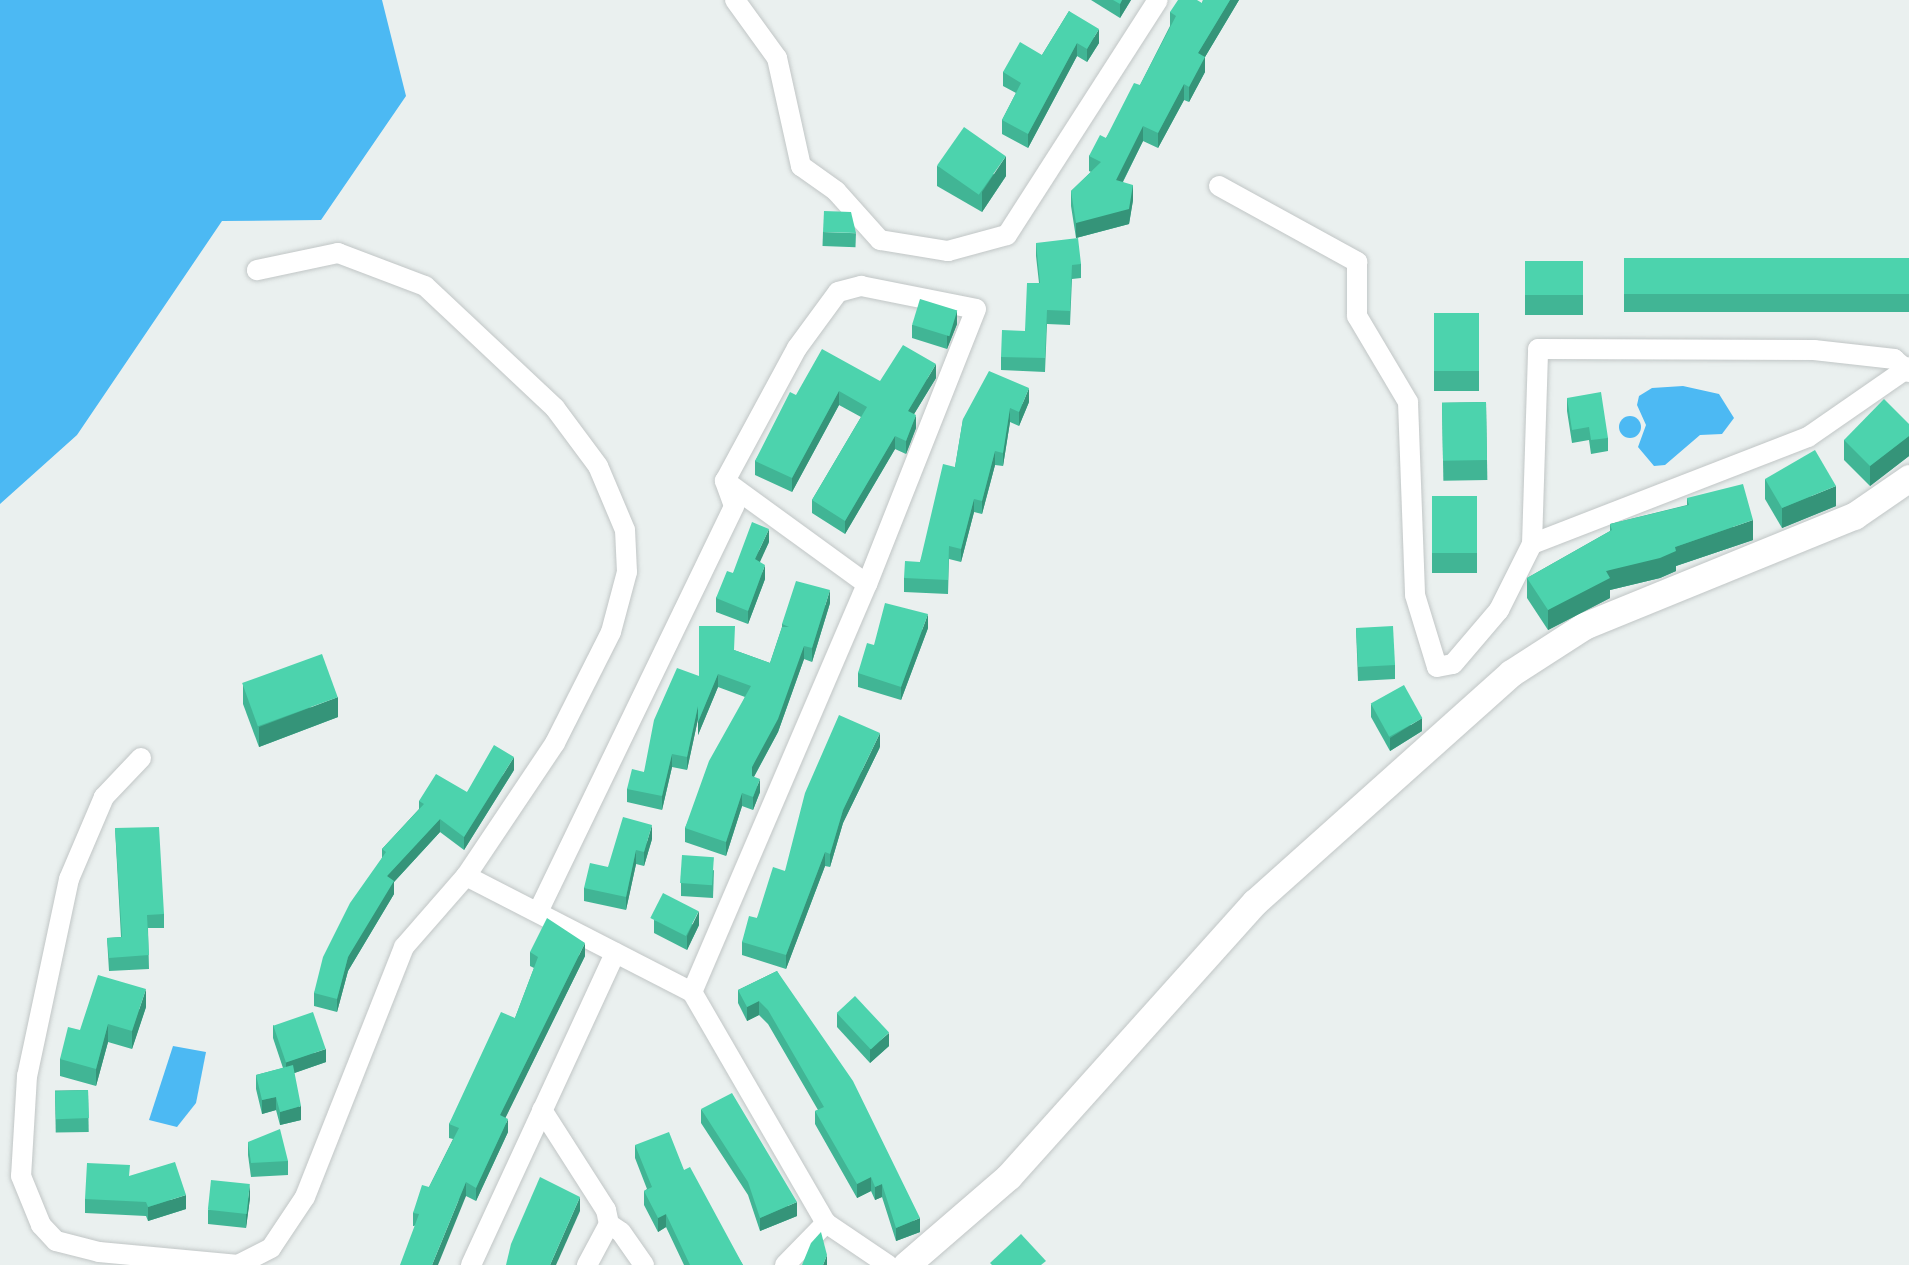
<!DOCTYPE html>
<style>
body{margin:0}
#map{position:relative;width:1909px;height:1265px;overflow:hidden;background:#eaf0ef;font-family:Karla,sans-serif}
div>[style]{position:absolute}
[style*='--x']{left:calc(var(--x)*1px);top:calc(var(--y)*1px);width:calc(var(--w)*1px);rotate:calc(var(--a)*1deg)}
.water>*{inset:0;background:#4cb9f3}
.round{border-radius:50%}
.roads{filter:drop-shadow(0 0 2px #c1c6c6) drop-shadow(0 0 2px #c1c6c6)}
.minor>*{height:20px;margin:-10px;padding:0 10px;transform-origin:10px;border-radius:10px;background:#fff}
.secondary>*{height:27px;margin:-13.5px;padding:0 13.5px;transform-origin:13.5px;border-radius:13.5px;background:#fff}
.wall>*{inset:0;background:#41b595;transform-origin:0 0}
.shaded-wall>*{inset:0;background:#359479}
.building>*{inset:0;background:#4cd3ad;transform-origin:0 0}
span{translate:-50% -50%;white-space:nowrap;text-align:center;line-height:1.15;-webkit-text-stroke:5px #f7fdfd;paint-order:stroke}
</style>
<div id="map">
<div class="water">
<i style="clip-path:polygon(0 0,382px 0,406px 96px,321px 220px,222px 221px,77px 435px,0 504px)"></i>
<i style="clip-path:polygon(1683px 386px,1719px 394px,1734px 418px,1722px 434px,1700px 435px,1665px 465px,1654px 466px,1638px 447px,1646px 425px,1637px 405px,1639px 396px,1652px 388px)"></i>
<i class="round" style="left:1619px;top:416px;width:22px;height:22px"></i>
<i style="clip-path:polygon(173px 1046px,206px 1052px,196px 1103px,177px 1127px,149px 1120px)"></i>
</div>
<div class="roads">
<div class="minor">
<i style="--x:735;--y:0;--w:72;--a:54.1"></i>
<i style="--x:777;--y:58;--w:111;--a:77.5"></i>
<i style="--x:801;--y:166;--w:43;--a:35.5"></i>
<i style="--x:836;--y:191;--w:66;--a:48.1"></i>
<i style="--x:880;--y:240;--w:69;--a:9.2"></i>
<i style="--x:948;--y:251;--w:61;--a:-15.2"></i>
<i style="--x:1007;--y:235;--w:279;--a:-57.3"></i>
<i style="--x:1219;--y:186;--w:158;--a:28.8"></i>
<i style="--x:1357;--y:262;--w:54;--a:90"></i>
<i style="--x:1357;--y:316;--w:100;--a:59.3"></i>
<i style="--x:1408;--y:402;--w:193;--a:87.9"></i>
<i style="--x:1415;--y:595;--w:75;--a:73"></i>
<i style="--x:1437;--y:667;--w:16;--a:-11"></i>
<i style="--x:1453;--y:664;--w:71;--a:-49.6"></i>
<i style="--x:1499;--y:610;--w:74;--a:-63.4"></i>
<i style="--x:1532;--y:544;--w:195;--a:-88.2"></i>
<i style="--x:1538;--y:349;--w:276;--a:0.2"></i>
<i style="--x:1814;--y:350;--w:81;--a:6.4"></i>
<i style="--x:1894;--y:359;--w:20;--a:41"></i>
<i style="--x:725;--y:481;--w:175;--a:36"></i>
<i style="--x:1532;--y:544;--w:296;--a:-21.2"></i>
<i style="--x:1808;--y:437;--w:123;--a:-34.7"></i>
<i style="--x:141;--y:758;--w:54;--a:133.5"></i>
<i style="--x:104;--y:797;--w:89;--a:113.1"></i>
<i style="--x:69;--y:879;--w:201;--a:102"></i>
<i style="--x:27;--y:1076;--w:100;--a:93.4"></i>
<i style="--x:21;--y:1176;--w:53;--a:67.8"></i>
<i style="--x:41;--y:1225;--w:22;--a:47"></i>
<i style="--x:56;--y:1241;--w:44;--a:14.3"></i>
<i style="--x:99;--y:1252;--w:140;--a:5.3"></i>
<i style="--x:238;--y:1265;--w:37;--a:-27"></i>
<i style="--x:271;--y:1248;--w:61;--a:-56.3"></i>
<i style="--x:305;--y:1197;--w:269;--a:-68.4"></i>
<i style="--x:404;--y:947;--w:94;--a:-48.9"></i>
<i style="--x:466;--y:876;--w:160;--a:-56.2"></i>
<i style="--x:555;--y:743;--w:124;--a:-63.2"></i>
<i style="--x:611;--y:632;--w:62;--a:-75.1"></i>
<i style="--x:627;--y:572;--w:42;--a:-92.7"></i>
<i style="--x:625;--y:530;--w:69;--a:-112.9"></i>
<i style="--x:598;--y:466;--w:72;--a:-126.6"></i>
<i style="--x:555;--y:408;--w:178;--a:-136.8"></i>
<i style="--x:425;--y:286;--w:93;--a:-159.2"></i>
<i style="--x:338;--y:253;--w:83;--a:168.1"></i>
<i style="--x:466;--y:876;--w:254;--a:27.2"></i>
<i style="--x:692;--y:992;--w:267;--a:59.9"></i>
<i style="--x:826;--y:1223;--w:75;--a:34.1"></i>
<i style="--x:538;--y:912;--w:451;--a:-64.2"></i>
<i style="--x:734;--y:506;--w:27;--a:-110"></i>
<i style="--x:725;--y:481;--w:151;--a:-61.6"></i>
<i style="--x:797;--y:348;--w:69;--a:-53.8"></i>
<i style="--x:838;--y:292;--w:24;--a:-15"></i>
<i style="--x:861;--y:286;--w:117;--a:11.3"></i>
<i style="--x:976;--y:309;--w:296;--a:111.6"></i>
<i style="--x:867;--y:584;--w:444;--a:113.2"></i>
<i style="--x:542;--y:1110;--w:119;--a:57.4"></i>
<i style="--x:606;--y:1210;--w:14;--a:78"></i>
<i style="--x:609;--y:1224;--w:47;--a:118.2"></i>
<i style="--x:609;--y:1224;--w:14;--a:34"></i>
<i style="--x:621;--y:1232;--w:40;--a:55.1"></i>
<i style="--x:471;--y:1265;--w:344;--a:-65.2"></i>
<i style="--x:785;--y:1265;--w:59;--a:-45.7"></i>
</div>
<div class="secondary">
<i style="--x:906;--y:1265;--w:136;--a:-40.8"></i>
<i style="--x:1009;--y:1176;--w:368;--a:-48.1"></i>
<i style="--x:1255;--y:902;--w:343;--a:-41.8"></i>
<i style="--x:1511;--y:673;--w:87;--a:-32.8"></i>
<i style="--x:1584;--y:626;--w:292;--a:-22.2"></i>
<i style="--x:1854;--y:516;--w:67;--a:-34.6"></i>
</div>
</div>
<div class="wall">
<i style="clip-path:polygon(1091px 0,1131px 0,1120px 18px)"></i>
<i style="clip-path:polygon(1203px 0,1239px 0,1205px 57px,1205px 72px,1189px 102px,1184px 100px,1158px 148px,1143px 141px,1123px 182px,1133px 200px,1129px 224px,1076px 238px,1071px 206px,1071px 191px,1091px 172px,1089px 171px,1089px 156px,1106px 138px,1140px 85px,1170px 26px,1170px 12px,1202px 3px)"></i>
<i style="clip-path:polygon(1069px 11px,1099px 43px,1087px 62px,1077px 56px,1028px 148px,1002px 134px,1002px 120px,1016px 93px,1003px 86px,1003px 72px,1042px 55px)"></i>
<i style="clip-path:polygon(937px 166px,1006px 176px,982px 212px,937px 186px)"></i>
<i style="left:823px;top:232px;width:33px;height:14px;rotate:2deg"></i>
<i style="clip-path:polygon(1036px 243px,1081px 264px,1081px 278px,1072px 279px,1070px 325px,1047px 324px,1045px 372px,1001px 370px,1001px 357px,1025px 331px,1039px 283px,1036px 256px)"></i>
<i style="left:1624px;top:258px;width:285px;height:54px"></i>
<i style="left:1583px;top:261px;width:54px;height:58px;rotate:90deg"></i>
<i style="left:1434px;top:313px;width:45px;height:78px"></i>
<i style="clip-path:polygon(957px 324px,947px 349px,912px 338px,912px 325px)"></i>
<i style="clip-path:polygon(936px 378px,914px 414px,916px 428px,906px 454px,895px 449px,845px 534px,812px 513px,812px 500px,861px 417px,839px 405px,792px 492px,755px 475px,755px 461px,796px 395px,880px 381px)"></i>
<i style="clip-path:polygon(1567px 398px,1608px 438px,1608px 451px,1591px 454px,1589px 440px,1572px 443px,1567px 411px)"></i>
<i style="clip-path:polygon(1029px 402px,1019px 426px,1010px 422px,1003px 466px,995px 465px,982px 514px,974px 512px,961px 562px,949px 559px,948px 594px,904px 592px,904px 578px,920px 562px,955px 467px,963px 419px)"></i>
<i style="left:1486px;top:402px;width:78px;height:44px;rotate:89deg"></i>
<i style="clip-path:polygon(1909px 424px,1909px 456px,1870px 486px,1844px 460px,1844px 440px)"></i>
<i style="clip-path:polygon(1765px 479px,1836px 506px,1782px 528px,1765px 499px)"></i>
<i style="left:1432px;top:496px;width:45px;height:77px"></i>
<i style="clip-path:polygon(1687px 498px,1753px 540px,1676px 566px,1676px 571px,1660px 578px,1610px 590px,1610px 598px,1548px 630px,1527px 598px,1527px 578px,1610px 531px,1610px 524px,1687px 505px)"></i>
<i style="clip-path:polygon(769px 542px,759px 562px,765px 579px,748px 624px,716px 612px,716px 598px,733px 573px)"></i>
<i style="clip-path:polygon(830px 603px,812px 662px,804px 659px,778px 732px,754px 777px,760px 792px,753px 810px,742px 806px,726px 856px,685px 842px,685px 828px,745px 697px,718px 687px,698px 735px,698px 719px,687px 770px,672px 767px,662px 810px,627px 802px,627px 789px,644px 772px,699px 676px,734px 650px,770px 663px,782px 627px,782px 624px)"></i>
<i style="clip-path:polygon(928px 628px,901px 700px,858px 687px,858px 673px,874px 645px)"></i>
<i style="clip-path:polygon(1356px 628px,1395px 665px,1395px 679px,1358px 681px)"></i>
<i style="clip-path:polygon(243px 684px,338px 717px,259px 747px,243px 704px)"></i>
<i style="clip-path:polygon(1371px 704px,1422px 731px,1390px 751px,1371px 717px)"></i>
<i style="clip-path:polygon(880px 747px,843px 823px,830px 867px,825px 866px,786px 969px,742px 955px,742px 942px,757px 918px,785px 871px)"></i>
<i style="clip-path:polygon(514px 770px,464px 850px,440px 832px,394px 882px,394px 894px,348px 971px,337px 1012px,314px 1006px,314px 993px,382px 858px,382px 849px,419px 809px,419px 801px,467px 792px)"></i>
<i style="clip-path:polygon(115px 828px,164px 914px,164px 928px,148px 928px,149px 969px,109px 971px,107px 938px,121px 937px)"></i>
<i style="clip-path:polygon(652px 839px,644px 866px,636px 864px,626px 910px,584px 901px,584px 888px,608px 867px)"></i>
<i style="clip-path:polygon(714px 870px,713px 898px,681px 896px,681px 883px)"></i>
<i style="clip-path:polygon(654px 920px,699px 925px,687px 950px,654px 933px)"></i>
<i style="clip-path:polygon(530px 952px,585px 956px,505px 1118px,508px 1132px,476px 1201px,466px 1196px,414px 1226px,413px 1226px,413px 1213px,429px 1187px,453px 1139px,449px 1138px,449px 1124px,515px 1018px,534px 968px,530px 966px)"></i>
<i style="clip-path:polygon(777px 971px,920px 1232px,896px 1241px,882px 1197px,875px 1200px,871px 1191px,857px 1198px,815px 1124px,815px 1111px,818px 1110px,768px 1024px,759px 1015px,747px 1021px,738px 1003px,738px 990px)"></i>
<i style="clip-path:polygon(146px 1007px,132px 1049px,108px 1042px,96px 1086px,60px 1076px,60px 1059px,80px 1030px)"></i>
<i style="clip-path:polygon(837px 1013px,889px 1046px,870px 1063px,837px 1027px)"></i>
<i style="clip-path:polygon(273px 1025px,326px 1062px,294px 1073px,301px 1120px,280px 1125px,276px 1110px,262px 1114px,256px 1089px,256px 1075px,283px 1068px,273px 1038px)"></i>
<i style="left:88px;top:1090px;width:42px;height:33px;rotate:89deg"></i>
<i style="clip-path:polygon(701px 1109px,797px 1216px,760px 1231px,748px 1195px,701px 1123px)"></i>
<i style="clip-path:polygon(248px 1142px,288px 1161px,288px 1175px,251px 1177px,248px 1155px)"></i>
<i style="clip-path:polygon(635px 1145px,684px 1170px,743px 1265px,684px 1265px,666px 1227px,658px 1232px,644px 1205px,644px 1191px,647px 1189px,635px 1158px)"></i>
<i style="clip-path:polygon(130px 1176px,186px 1209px,148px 1221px,146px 1216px,85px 1213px,85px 1199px)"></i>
<i style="clip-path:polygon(250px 1198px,246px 1228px,208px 1224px,208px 1210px)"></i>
</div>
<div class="shaded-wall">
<i style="clip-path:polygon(1122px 0,1131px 0,1120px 18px,1120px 4px)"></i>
<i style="clip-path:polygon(1230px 0,1239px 0,1205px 57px,1205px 72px,1189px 102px,1189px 87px,1198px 53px)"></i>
<i style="clip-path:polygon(1099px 29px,1099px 43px,1087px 62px,1087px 49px)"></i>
<i style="clip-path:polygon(1077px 43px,1077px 56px,1028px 148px,1028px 134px)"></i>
<i style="clip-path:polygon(1184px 84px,1184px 100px,1158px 148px,1158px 133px)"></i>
<i style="clip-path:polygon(1143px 126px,1143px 141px,1116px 195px,1116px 180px)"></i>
<i style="clip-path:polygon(1006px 156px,1006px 176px,982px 212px,982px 192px)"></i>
<i style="clip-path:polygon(1133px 185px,1133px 200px,1129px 224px,1076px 238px,1076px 223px)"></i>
<i style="clip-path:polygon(957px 310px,957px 324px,947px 349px,947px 336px)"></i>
<i style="clip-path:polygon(936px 364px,936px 378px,908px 424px,908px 411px)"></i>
<i style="clip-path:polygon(1029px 388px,1029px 402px,1019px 426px,1019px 412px)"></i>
<i style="clip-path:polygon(839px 391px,839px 405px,792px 492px,792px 478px)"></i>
<i style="clip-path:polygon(1010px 408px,1010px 422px,1003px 466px,1003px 453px)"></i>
<i style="clip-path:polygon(916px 415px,916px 428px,906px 454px,906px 441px)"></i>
<i style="clip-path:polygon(895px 436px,895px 449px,845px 534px,845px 521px)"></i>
<i style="clip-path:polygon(1909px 436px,1909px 456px,1870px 486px,1870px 466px)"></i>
<i style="clip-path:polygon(995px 451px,995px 465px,982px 514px,982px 501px)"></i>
<i style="clip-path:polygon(1836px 486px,1836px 506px,1782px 528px,1782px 508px)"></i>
<i style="clip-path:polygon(974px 499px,974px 512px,961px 562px,961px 549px)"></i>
<i style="clip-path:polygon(1753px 520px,1753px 540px,1676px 566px,1676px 571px,1660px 578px,1610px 590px,1610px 598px,1548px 630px,1548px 610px,1606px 571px)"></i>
<i style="clip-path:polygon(769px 529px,769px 542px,755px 573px,755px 559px)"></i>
<i style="clip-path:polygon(765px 565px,765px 579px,748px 624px,748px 611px)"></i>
<i style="clip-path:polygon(830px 590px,830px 603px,812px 662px,812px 648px)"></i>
<i style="clip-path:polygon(928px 614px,928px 628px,901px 700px,901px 687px)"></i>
<i style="clip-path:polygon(804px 646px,804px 659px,778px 732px,752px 780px,752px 767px)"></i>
<i style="clip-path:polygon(718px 674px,718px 687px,698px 735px,698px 722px)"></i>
<i style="clip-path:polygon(338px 697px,338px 717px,259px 747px,259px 727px)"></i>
<i style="clip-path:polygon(698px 706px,698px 719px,687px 770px,687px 757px)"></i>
<i style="clip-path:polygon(1422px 718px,1422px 731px,1390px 751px,1390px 738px)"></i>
<i style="clip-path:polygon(880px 733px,880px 747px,843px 823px,830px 867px,830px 854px,843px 810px)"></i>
<i style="clip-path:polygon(672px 754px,672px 767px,662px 810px,662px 796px)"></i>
<i style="clip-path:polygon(514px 757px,514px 770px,464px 850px,464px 837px)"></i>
<i style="clip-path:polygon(760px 779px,760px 792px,753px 810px,753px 797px)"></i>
<i style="clip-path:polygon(742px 793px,742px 806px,726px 856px,726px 842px)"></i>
<i style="clip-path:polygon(440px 819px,440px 832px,394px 882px,394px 894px,348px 971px,337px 1012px,337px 999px,348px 957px,387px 876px)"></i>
<i style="clip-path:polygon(652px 825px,652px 839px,644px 866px,644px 852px)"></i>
<i style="clip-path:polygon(636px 850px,636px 864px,626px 910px,626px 897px)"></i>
<i style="clip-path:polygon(825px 852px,825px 866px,786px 969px,786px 955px)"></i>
<i style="clip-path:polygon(699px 911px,699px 925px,687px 950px,687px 936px)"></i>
<i style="clip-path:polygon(585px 943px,585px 956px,500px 1129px,500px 1115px)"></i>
<i style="clip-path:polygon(146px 989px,146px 1007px,132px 1049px,132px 1031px)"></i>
<i style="clip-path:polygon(759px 1001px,759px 1015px,747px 1021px,747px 1007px)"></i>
<i style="clip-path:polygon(108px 1024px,108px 1042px,96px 1086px,96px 1069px)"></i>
<i style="clip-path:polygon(889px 1033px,889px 1046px,870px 1063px,870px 1049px)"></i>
<i style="clip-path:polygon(326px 1049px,326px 1062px,286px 1076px,286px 1062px)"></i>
<i style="clip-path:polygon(276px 1097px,276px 1110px,262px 1114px,262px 1100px)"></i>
<i style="clip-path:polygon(301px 1106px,301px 1120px,280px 1125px,280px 1112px)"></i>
<i style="clip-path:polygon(508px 1119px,508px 1132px,476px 1201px,476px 1188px)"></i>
<i style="clip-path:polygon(871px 1177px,871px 1191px,857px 1198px,857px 1184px)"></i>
<i style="clip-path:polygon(466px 1182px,466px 1196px,438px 1265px,432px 1265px)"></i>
<i style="clip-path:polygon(250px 1184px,250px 1198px,246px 1228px,246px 1214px)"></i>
<i style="clip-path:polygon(882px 1184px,882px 1197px,875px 1200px,875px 1187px)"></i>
<i style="clip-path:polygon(186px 1195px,186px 1209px,148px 1221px,148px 1207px)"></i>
<i style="clip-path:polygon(580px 1197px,580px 1211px,556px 1265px,550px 1265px)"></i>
<i style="clip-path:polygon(797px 1202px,797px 1216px,760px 1231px,760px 1218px)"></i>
<i style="clip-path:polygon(666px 1214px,666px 1227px,658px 1232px,658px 1218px)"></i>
<i style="clip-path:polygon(920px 1218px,920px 1232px,896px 1241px,896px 1228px)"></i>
<i style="clip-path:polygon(827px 1255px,827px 1265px,823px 1265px)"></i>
</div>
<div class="building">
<i style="clip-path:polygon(1113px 0,1122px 0,1120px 4px)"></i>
<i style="clip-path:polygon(1178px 0,1197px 0,1202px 3px,1203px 0,1230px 0,1198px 53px,1205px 57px,1189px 87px,1184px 84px,1158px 133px,1143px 126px,1116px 180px,1133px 185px,1129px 209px,1076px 223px,1071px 191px,1101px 162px,1089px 156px,1100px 135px,1106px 138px,1134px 83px,1140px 85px,1176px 16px,1170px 12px)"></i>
<i style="clip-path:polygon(1069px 11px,1099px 29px,1087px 49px,1077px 43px,1028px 134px,1002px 120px,1021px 83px,1003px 72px,1020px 42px,1042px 55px)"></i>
<i style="left:964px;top:127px;width:51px;height:47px;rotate:35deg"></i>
<i style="clip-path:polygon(824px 211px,851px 212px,856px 233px,823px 232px)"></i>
<i style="clip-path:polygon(1078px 238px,1081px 264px,1072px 265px,1070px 311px,1047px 310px,1045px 358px,1001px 357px,1002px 330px,1025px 331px,1027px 283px,1040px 283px,1036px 243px)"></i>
<i style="left:1624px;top:258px;width:285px;height:36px"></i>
<i style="left:1583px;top:261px;width:34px;height:58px;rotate:90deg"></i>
<i style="left:920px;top:299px;width:39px;height:27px;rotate:17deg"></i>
<i style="left:1434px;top:313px;width:45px;height:58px"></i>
<i style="clip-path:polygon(903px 345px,936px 364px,908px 411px,916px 415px,906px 441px,895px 436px,845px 521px,812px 500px,867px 407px,839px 391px,792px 478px,755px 461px,790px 392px,796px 395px,822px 349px,880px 381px)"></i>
<i style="clip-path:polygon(989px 371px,1029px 388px,1019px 412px,1010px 408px,1003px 453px,995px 451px,982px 501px,974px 499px,961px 549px,949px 546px,948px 580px,904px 578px,905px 561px,920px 562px,943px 464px,955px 467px,963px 419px)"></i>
<i style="clip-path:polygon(1601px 392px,1608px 438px,1591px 440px,1589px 427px,1572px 430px,1567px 398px)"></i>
<i style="clip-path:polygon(1884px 399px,1909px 424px,1909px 436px,1870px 466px,1844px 440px)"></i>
<i style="left:1486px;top:402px;width:58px;height:44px;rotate:89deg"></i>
<i style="clip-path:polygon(1815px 450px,1836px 486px,1782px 508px,1765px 479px)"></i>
<i style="clip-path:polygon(1743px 484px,1753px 520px,1675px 547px,1676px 551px,1660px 558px,1606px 571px,1610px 578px,1548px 610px,1527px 578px,1612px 530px,1610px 524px,1689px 505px,1687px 498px)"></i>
<i style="left:1432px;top:496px;width:45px;height:57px"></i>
<i style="clip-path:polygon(752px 522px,769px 529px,755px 559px,765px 565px,748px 611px,716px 598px,727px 571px,733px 573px)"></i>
<i style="clip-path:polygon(796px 581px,830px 590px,812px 648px,804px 646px,778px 719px,752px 767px,752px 776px,760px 779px,753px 797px,742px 793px,726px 842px,685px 828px,709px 761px,751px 686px,718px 674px,698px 722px,698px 706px,687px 757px,672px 754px,662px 796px,627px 789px,632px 769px,644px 772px,654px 720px,677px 668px,699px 676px,699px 626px,735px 626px,734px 650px,770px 663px,782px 627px,789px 627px,782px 624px)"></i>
<i style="clip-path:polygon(885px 603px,928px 614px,901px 687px,858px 673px,867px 643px,874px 645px)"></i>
<i style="left:1393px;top:626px;width:39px;height:37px;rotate:87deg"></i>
<i style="left:322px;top:654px;width:46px;height:85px;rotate:70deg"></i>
<i style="left:1404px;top:685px;width:38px;height:38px;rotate:61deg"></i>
<i style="clip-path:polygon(839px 715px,880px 733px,843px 810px,830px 854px,825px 852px,786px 955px,742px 942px,749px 916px,757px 918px,773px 867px,785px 871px,805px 793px)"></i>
<i style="clip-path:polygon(494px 745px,514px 757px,464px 837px,440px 819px,387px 876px,394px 881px,348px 957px,337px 999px,314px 993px,323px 957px,350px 903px,386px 852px,382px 849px,424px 804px,419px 801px,436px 774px,467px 792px)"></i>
<i style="clip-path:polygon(623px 817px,652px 825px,644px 852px,636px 850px,626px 897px,584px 888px,590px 863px,608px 867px)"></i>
<i style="clip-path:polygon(159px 827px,164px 914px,147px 915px,149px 955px,109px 958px,107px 938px,122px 937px,115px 828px)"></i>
<i style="left:682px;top:855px;width:32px;height:28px;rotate:4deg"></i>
<i style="left:663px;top:893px;width:40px;height:28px;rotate:27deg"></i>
<i style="clip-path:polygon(547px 918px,585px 943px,500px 1115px,508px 1119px,476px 1188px,466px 1182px,432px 1265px,400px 1265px,419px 1214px,413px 1213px,422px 1185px,429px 1187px,459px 1128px,449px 1124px,501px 1012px,515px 1018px,538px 957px,530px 952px)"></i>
<i style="clip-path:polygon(777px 971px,853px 1081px,920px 1218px,896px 1228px,882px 1184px,875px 1187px,871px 1177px,857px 1184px,815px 1111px,824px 1107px,768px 1010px,759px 1001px,747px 1007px,738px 990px)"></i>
<i style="clip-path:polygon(98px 975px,146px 989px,132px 1031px,108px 1024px,96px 1069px,60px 1059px,68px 1027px,80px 1030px)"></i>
<i style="left:855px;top:996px;width:50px;height:25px;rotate:47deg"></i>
<i style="left:313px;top:1012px;width:39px;height:42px;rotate:71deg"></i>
<i style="clip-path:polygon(293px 1065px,301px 1106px,280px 1112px,276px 1097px,262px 1100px,256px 1075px)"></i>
<i style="left:88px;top:1090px;width:28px;height:33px;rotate:88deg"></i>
<i style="clip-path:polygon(732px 1093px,797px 1202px,760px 1218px,748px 1182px,701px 1109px)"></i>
<i style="clip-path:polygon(280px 1129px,288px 1161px,251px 1163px,248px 1142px)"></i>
<i style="clip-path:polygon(669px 1132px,684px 1170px,690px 1167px,743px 1265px,690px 1265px,666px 1214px,658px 1218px,644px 1191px,652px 1187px,635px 1145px)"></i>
<i style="clip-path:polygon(175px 1162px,186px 1195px,148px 1207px,146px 1202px,85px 1199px,87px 1163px,130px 1165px,129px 1176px)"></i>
<i style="clip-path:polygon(540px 1177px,580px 1197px,550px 1265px,506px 1265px,511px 1244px)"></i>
<i style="left:211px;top:1180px;width:39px;height:30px;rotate:6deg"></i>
<i style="clip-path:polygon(821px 1232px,827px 1255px,823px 1265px,802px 1265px,811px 1243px)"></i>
<i style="clip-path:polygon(1021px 1234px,1046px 1261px,1041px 1265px,992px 1265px,990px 1263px)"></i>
</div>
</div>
